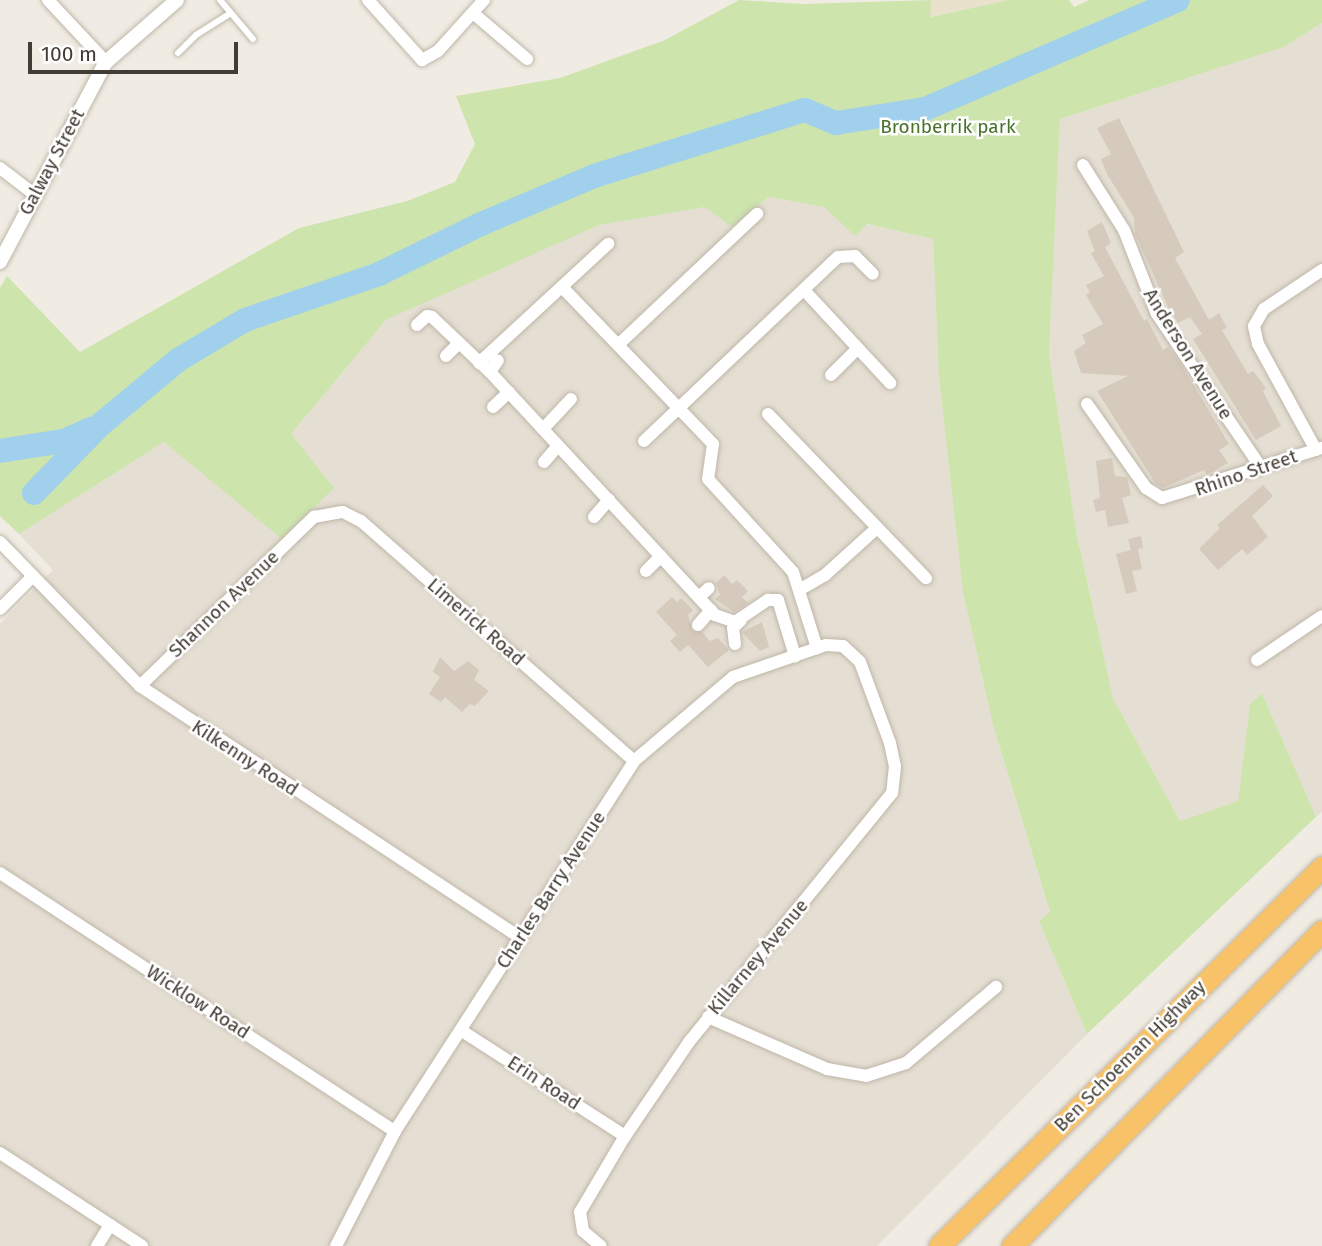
<!DOCTYPE html>
<style>
body{margin:0}
#map{position:relative;width:1322px;height:1246px;overflow:hidden;background:#f1ece3;font-family:"Fira Sans",sans-serif}
div>[style]{position:absolute}
[style*='--x']{left:calc(var(--x)*1px);top:calc(var(--y)*1px);width:calc(var(--w)*1px);rotate:calc(var(--a)*1deg)}
.residential>*{inset:0;background:#e5ded2}
.education>*{inset:0;background:#eae1cd}
.green>*{inset:0;background:#cde4ad}
.river>*{height:24px;margin:-12px;padding:0 12px;transform-origin:12px;border-radius:12px;background:#a1d0ec}
.building>*{inset:0;background:#d5cabc}
.roads{filter:drop-shadow(0 0 2px #bfb6a9) drop-shadow(0 0 2px #bfb6a9)}
.service>*{height:6px;margin:-3px;padding:0 3px;transform-origin:3px;border-radius:3px;background:#fff}
.minor>*{height:12px;margin:-6px;padding:0 6px;transform-origin:6px;border-radius:6px;background:#fff}
.tertiary>*{height:14px;margin:-7px;padding:0 7px;transform-origin:7px;border-radius:7px;background:#fff}
.motorway>*{height:21px;margin:-10.5px;padding:0 10.5px;transform-origin:10.5px;border-radius:10.5px;background:#f8c268}
span{translate:-50% -50%;white-space:nowrap;text-align:center;line-height:1.15;-webkit-text-stroke:5px #fff;paint-order:stroke}
.park-label{font-size:19px;color:#48712a}
.street-label{font-size:19px;color:#423c34}
.scale{position:absolute;left:28px;top:42px;width:210px;height:32px;box-sizing:border-box;border:4px solid #423c34;border-top:0;padding-left:9px;font-size:21px;line-height:24px;white-space:nowrap;color:#423c34;-webkit-text-stroke:5px #fff;paint-order:stroke}
</style>
<div id="map">
<div class="residential">
<i style="clip-path:polygon(1322px 23px,1322px 812px,1316px 817px,1262px 693px,1250px 704px,1238px 801px,1180px 821px,1113px 698px,1076px 529px,1049px 355px,1060px 119px,1284px 47px)"></i>
<i style="clip-path:polygon(767px 197px,825px 207px,855px 236px,866px 224px,933px 239px,939px 378px,963px 592px,993px 725px,1050px 913px,1039px 921px,1087px 1034px,877px 1246px,0 1246px,0 624px,53px 570px,19px 534px,164px 442px,291px 434px,386px 320px,496px 270px,599px 225px,705px 207px,733px 227px)"></i>
</div>
<div class="education">
<i style="clip-path:polygon(931px 0,1009px 0,929px 17px)"></i>
</div>
<div class="green">
<i style="clip-path:polygon(739px 0,803px 4px,931px 0,930px 17px,1009px 0,1069px 0,1074px 7px,1089px 0,1322px 0,1322px 23px,1284px 47px,1060px 119px,1049px 355px,1077px 535px,1113px 698px,1180px 821px,1238px 801px,1250px 704px,1262px 693px,1316px 817px,1087px 1034px,1039px 921px,1050px 912px,993px 725px,963px 592px,939px 378px,933px 239px,867px 224px,855px 236px,824px 207px,768px 197px,732px 227px,705px 207px,599px 225px,386px 320px,291px 434px,334px 488px,282px 539px,164px 442px,19px 534px,0 516px,0 288px,7px 276px,80px 352px,299px 228px,407px 201px,455px 182px,475px 144px,456px 96px,560px 78px,665px 40px)"></i>
</div>
<div class="river">
<i style="--x:0;--y:451;--w:65;--a:-8.9"></i>
<i style="--x:64;--y:441;--w:30;--a:-24"></i>
<i style="--x:34;--y:493;--w:95;--a:-45.9"></i>
<i style="--x:100;--y:425;--w:102;--a:-39.8"></i>
<i style="--x:178;--y:360;--w:78;--a:-30.8"></i>
<i style="--x:245;--y:320;--w:142;--a:-18.9"></i>
<i style="--x:379;--y:274;--w:114;--a:-26.1"></i>
<i style="--x:481;--y:224;--w:123;--a:-23"></i>
<i style="--x:594;--y:176;--w:221;--a:-17.4"></i>
<i style="--x:805;--y:110;--w:34;--a:23"></i>
<i style="--x:836;--y:123;--w:90;--a:-8.9"></i>
<i style="--x:925;--y:109;--w:275;--a:-23.3"></i>
</div>
<div class="building">
<i style="clip-path:polygon(1119px 118px,1184px 252px,1175px 258px,1209px 320px,1219px 313px,1227px 328px,1222px 330px,1248px 374px,1253px 371px,1266px 388px,1263px 391px,1281px 426px,1256px 440px,1193px 339px,1202px 334px,1190px 317px,1178px 323px,1170px 311px,1135px 234px,1134px 218px,1107px 174px,1101px 159px,1111px 154px,1097px 128px)"></i>
<i style="clip-path:polygon(1102px 222px,1111px 243px,1105px 247px,1144px 321px,1147px 319px,1163px 350px,1168px 347px,1179px 361px,1229px 444px,1219px 450px,1228px 463px,1207px 475px,1204px 470px,1163px 488px,1156px 484px,1097px 391px,1128px 376px,1081px 373px,1074px 351px,1086px 343px,1082px 335px,1103px 324px,1086px 295px,1090px 292px,1086px 285px,1104px 276px,1091px 253px,1095px 251px,1087px 231px)"></i>
<i style="clip-path:polygon(1112px 458px,1115px 476px,1127px 477px,1131px 495px,1122px 498px,1129px 523px,1108px 527px,1105px 510px,1096px 512px,1093px 500px,1100px 498px,1096px 461px)"></i>
<i style="clip-path:polygon(1263px 485px,1273px 496px,1252px 516px,1268px 537px,1247px 555px,1242px 549px,1218px 570px,1199px 549px,1220px 528px,1217px 525px)"></i>
<i style="clip-path:polygon(1141px 536px,1143px 548px,1138px 549px,1142px 569px,1132px 571px,1137px 591px,1126px 594px,1116px 554px,1131px 550px,1128px 539px)"></i>
<i style="clip-path:polygon(724px 575px,732px 584px,737px 580px,748px 591px,742px 597px,748px 603px,734px 612px,715px 599px,720px 595px,716px 583px)"></i>
<i style="clip-path:polygon(672px 597px,677px 602px,681px 598px,693px 610px,688px 615px,692px 631px,702px 632px,710px 641px,718px 638px,729px 650px,708px 667px,688px 645px,680px 652px,670px 641px,677px 635px,656px 612px)"></i>
<i style="clip-path:polygon(762px 622px,769px 647px,760px 651px,742px 632px)"></i>
<i style="clip-path:polygon(440px 657px,454px 671px,468px 661px,479px 670px,474px 680px,489px 691px,475px 706px,470px 704px,462px 712px,445px 697px,441px 702px,429px 694px,440px 677px,433px 672px)"></i>
</div>
<div class="roads">
<div class="service">
<i style="--x:220;--y:0;--w:51;--a:49.8"></i>
<i style="--x:178;--y:53;--w:25;--a:-45"></i>
<i style="--x:196;--y:35;--w:41;--a:-32.2"></i>
</div>
<div class="minor">
<i style="--x:48;--y:0;--w:85;--a:46.9"></i>
<i style="--x:368;--y:0;--w:81;--a:48"></i>
<i style="--x:422;--y:60;--w:18;--a:-29"></i>
<i style="--x:438;--y:51;--w:69;--a:-48"></i>
<i style="--x:473;--y:13;--w:71;--a:40.4"></i>
<i style="--x:1083;--y:165;--w:77;--a:57.8"></i>
<i style="--x:1124;--y:230;--w:90;--a:68.6"></i>
<i style="--x:1157;--y:314;--w:184;--a:55.9"></i>
<i style="--x:0;--y:168;--w:44;--a:37.6"></i>
<i style="--x:562;--y:287;--w:218;--a:46.1"></i>
<i style="--x:713;--y:444;--w:35;--a:98"></i>
<i style="--x:708;--y:479;--w:126;--a:47.6"></i>
<i style="--x:793;--y:572;--w:80;--a:72.5"></i>
<i style="--x:804;--y:290;--w:127;--a:47.2"></i>
<i style="--x:417;--y:325;--w:13;--a:-42"></i>
<i style="--x:427;--y:316;--w:5;--a:11"></i>
<i style="--x:432;--y:317;--w:80;--a:43.5"></i>
<i style="--x:490;--y:372;--w:331;--a:47.2"></i>
<i style="--x:715;--y:615;--w:21;--a:19"></i>
<i style="--x:735;--y:622;--w:40;--a:-34"></i>
<i style="--x:768;--y:600;--w:10;--a:0"></i>
<i style="--x:778;--y:600;--w:59;--a:73.1"></i>
<i style="--x:619;--y:344;--w:190;--a:-43.3"></i>
<i style="--x:446;--y:356;--w:17;--a:-45"></i>
<i style="--x:479;--y:363;--w:176;--a:-42.7"></i>
<i style="--x:490;--y:372;--w:14;--a:-56"></i>
<i style="--x:831;--y:375;--w:38;--a:-45"></i>
<i style="--x:1087;--y:404;--w:103;--a:54.9"></i>
<i style="--x:1146;--y:488;--w:19;--a:32"></i>
<i style="--x:1162;--y:498;--w:168;--a:-17.4"></i>
<i style="--x:493;--y:407;--w:22;--a:-43"></i>
<i style="--x:768;--y:414;--w:228;--a:46.1"></i>
<i style="--x:543;--y:429;--w:41;--a:-47"></i>
<i style="--x:644;--y:441;--w:267;--a:-43.5"></i>
<i style="--x:838;--y:257;--w:17;--a:-3"></i>
<i style="--x:855;--y:256;--w:25;--a:45"></i>
<i style="--x:1316;--y:450;--w:121;--a:-118.7"></i>
<i style="--x:1258;--y:344;--w:18;--a:-103"></i>
<i style="--x:1254;--y:326;--w:20;--a:-60"></i>
<i style="--x:1264;--y:309;--w:70;--a:-33.9"></i>
<i style="--x:544;--y:462;--w:21;--a:-49"></i>
<i style="--x:594;--y:517;--w:23;--a:-49"></i>
<i style="--x:0;--y:542;--w:201;--a:45.8"></i>
<i style="--x:140;--y:686;--w:455;--a:33.5"></i>
<i style="--x:646;--y:571;--w:21;--a:-45"></i>
<i style="--x:799;--y:590;--w:30;--a:-30"></i>
<i style="--x:825;--y:575;--w:70;--a:-42.1"></i>
<i style="--x:699;--y:597;--w:13;--a:-42"></i>
<i style="--x:0;--y:609;--w:45;--a:-45"></i>
<i style="--x:698;--y:625;--w:20;--a:-49"></i>
<i style="--x:735;--y:644;--w:16;--a:-97"></i>
<i style="--x:733;--y:628;--w:11;--a:-45"></i>
<i style="--x:1257;--y:660;--w:78;--a:-34.1"></i>
<i style="--x:140;--y:686;--w:243;--a:-44.2"></i>
<i style="--x:314;--y:517;--w:29;--a:-10"></i>
<i style="--x:343;--y:512;--w:20;--a:27"></i>
<i style="--x:361;--y:521;--w:363;--a:41.3"></i>
<i style="--x:0;--y:873;--w:472;--a:33.2"></i>
<i style="--x:708;--y:1017;--w:130;--a:23.6"></i>
<i style="--x:827;--y:1069;--w:40;--a:10"></i>
<i style="--x:866;--y:1076;--w:42;--a:-18"></i>
<i style="--x:906;--y:1063;--w:118;--a:-40.2"></i>
<i style="--x:462;--y:1031;--w:194;--a:32.8"></i>
<i style="--x:0;--y:1153;--w:170;--a:33.2"></i>
<i style="--x:97;--y:1246;--w:25;--a:-58"></i>
<i style="--x:336;--y:1246;--w:129;--a:-62.8"></i>
<i style="--x:395;--y:1131;--w:440;--a:-57.1"></i>
<i style="--x:634;--y:761;--w:130;--a:-40.3"></i>
<i style="--x:733;--y:677;--w:98;--a:-19"></i>
<i style="--x:826;--y:645;--w:17;--a:3"></i>
<i style="--x:843;--y:646;--w:23;--a:43"></i>
<i style="--x:860;--y:662;--w:86;--a:69.7"></i>
<i style="--x:890;--y:743;--w:24;--a:78"></i>
<i style="--x:895;--y:766;--w:27;--a:96"></i>
<i style="--x:892;--y:793;--w:321;--a:129.2"></i>
<i style="--x:689;--y:1042;--w:114;--a:124.2"></i>
<i style="--x:625;--y:1136;--w:88;--a:120.6"></i>
<i style="--x:580;--y:1212;--w:19;--a:81"></i>
<i style="--x:583;--y:1231;--w:23;--a:40"></i>
</div>
<div class="tertiary">
<i style="--x:0;--y:262;--w:226;--a:-62.1"></i>
<i style="--x:106;--y:62;--w:94;--a:-41.1"></i>
</div>
<div class="motorway">
<i style="--x:939;--y:1246;--w:539;--a:-44.7"></i>
<i style="--x:1012;--y:1246;--w:442;--a:-45.5"></i>
</div>
</div>
<div class="park-label">
<span style="left:948px;top:127px">Bronberrik park</span>
</div>
<div class="street-label">
<span style="left:52px;top:162px;rotate:-62deg">Galway Street</span>
<span style="left:1188px;top:354px;rotate:58deg">Anderson Avenue</span>
<span style="left:1246px;top:473px;rotate:-19deg">Rhino Street</span>
<span style="left:224px;top:604px;rotate:-44deg">Shannon Avenue</span>
<span style="left:476px;top:622px;rotate:41deg">Limerick Road</span>
<span style="left:245px;top:758px;rotate:33deg">Kilkenny Road</span>
<span style="left:551px;top:890px;rotate:-57deg">Charles Barry Avenue</span>
<span style="left:758px;top:957px;rotate:-50deg">Killarney Avenue</span>
<span style="left:198px;top:1002px;rotate:33deg">Wicklow Road</span>
<span style="left:1130px;top:1056px;rotate:-45deg">Ben Schoeman Highway</span>
<span style="left:544px;top:1083px;rotate:33deg">Erin Road</span>
</div>
<div class="scale">100 m</div>
</div>
